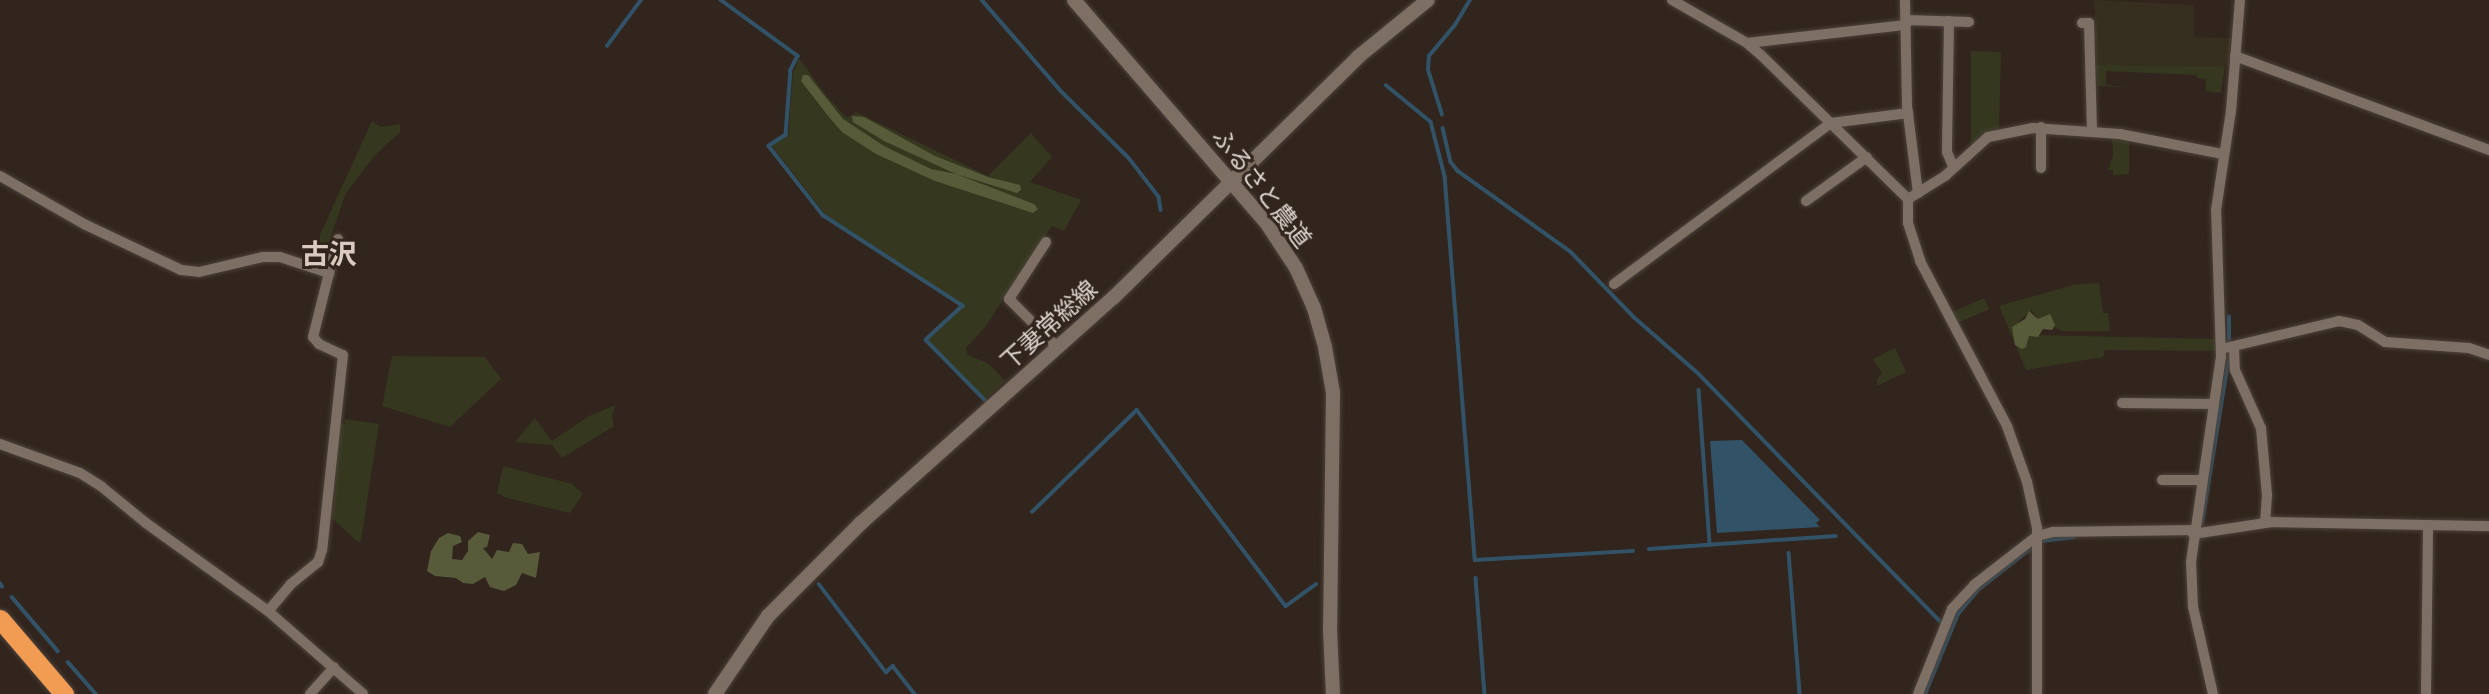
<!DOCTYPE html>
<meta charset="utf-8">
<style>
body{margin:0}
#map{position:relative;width:2489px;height:694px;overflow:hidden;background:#31251d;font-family:Raleway,"Noto Sans JP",sans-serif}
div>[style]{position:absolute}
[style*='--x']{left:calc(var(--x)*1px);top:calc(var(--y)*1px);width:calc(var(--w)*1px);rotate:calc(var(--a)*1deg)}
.commercial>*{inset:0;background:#362e1e}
.green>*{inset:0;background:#35381e;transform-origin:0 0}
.forest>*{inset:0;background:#585b39}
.water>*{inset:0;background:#325367}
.stream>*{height:3.5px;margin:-1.75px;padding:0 1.75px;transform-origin:1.75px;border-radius:1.75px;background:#325367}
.roads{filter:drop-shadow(0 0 2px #4c423b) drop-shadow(0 0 2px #4c423b)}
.street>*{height:10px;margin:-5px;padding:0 5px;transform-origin:5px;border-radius:5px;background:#7e6f65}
.secondary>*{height:14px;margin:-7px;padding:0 7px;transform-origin:7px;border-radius:7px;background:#7e6f65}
.highway>*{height:19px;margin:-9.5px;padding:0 9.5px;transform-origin:9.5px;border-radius:9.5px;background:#f29c53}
span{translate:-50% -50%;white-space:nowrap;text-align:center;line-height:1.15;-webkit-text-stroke:6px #31251d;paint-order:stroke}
.street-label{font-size:24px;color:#ded6d0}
.quarter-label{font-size:28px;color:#dbcac0;font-weight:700}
</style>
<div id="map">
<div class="commercial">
<i style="clip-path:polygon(2094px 0,2194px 5px,2194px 37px,2237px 38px,2235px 66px,2096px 65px)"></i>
</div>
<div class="green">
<i style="clip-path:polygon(1971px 51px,2001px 52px,1999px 130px,1971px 147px)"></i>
<i style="clip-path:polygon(799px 58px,825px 94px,847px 118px,856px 112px,988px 176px,1031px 133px,1052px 157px,1030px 182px,1081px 200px,1064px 231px,1052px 226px,1048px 232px,985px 327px,966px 348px,967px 354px,990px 365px,1005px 381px,985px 399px,928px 340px,965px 306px,825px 214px,772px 146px,788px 135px,793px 73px)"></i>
<i style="clip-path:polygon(2096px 65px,2212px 66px,2225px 66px,2221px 93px,2206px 91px,2206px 79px,2197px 78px,2196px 75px,2106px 71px,2106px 85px,2130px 88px,2098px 86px)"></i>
<i style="clip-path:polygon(372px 121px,381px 127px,400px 124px,400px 132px,376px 154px,346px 193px,323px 259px,316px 265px,308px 261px)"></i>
<i style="clip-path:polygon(2112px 136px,2129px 140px,2129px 174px,2113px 175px,2113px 170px,2108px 170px,2113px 156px)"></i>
<i style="clip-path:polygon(2099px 283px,2103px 313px,2108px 313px,2110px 331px,2062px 331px,2054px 327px,2046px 316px,2038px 319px,2031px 310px,2019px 321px,2014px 340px,2028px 343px,2027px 337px,2031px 335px,2216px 339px,2216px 351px,2105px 350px,2103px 357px,2026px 370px,1999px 306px,2073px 285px)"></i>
<i style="left:1984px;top:298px;width:12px;height:37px;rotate:66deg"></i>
<i style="clip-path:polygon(1895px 348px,1906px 372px,1877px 386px,1877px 380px,1882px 373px,1873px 359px)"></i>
<i style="clip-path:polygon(392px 356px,485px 357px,501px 379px,450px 427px,382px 406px)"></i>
<i style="clip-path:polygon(616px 405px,612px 415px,614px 426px,562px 458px,552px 445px,515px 442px,535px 418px,552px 441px,589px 416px)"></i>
<i style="clip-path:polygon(345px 419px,379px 424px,361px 541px,358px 542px,332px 518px,340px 424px,345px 424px)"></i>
<i style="clip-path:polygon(503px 466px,572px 484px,583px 494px,570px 513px,507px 498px,497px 493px)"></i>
</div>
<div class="forest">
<i style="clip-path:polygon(803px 75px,808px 75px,843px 119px,884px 146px,931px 169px,956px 174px,884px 141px,853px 122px,852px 116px,864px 117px,935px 156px,988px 177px,1020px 185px,1021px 190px,1017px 193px,956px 174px,1034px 204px,1038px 209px,1033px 213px,935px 181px,876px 154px,842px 132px,829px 117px,801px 81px)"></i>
<i style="clip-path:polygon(2029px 311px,2038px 319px,2050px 314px,2055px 325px,2052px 330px,2043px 329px,2038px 337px,2029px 336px,2026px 347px,2022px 349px,2015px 345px,2012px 327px,2025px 319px)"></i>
<i style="clip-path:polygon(478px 532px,490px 535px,487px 547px,483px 548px,492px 559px,497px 550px,509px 552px,513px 543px,522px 544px,528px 554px,540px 552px,536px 578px,522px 573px,516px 585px,504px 591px,490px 587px,485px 577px,473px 584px,463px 583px,456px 578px,435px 576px,427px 571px,431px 551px,439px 538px,448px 533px,460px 536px,462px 542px,453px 546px,452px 559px,462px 560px,468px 551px,468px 541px)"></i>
</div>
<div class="water">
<i style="clip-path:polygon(1742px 440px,1820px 520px,1816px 523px,1820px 527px,1717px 533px,1710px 441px)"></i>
</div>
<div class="stream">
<i style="--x:721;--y:0;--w:95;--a:36"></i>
<i style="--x:798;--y:56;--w:16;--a:117"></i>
<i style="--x:791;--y:70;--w:65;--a:94.4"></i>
<i style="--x:786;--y:135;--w:20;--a:147"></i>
<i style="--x:769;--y:146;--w:88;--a:52"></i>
<i style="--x:823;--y:215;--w:167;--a:33"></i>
<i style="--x:963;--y:306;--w:50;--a:137.4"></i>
<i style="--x:926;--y:340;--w:84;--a:45.5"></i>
<i style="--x:982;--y:0;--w:122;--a:49"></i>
<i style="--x:1062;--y:92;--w:94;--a:44.6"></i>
<i style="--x:1129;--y:158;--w:49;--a:52.4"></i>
<i style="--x:1159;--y:197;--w:13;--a:81"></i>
<i style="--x:607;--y:46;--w:57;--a:-53.5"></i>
<i style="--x:1386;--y:85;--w:58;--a:39.4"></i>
<i style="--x:1431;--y:122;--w:56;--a:75.5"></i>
<i style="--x:1445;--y:176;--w:385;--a:85.5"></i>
<i style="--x:1475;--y:560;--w:158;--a:-3.3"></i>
<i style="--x:1442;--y:115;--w:47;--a:-107.3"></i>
<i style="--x:1428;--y:70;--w:14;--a:-86"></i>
<i style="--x:1429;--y:56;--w:40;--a:-50"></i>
<i style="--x:1455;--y:25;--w:29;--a:-59"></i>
<i style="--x:1443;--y:128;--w:35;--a:77"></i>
<i style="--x:1451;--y:162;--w:11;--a:52"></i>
<i style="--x:1458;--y:171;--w:139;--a:35.6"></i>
<i style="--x:1571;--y:252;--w:91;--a:45.9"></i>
<i style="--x:1634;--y:317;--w:85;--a:41.2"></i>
<i style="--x:1698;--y:373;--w:347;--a:45.7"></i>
<i style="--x:1699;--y:390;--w:155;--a:85.9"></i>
<i style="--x:1032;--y:512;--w:146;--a:-44.2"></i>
<i style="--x:1137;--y:410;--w:246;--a:52.8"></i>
<i style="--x:1286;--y:606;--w:37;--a:-36"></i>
<i style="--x:2202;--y:523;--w:169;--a:-80.8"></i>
<i style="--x:2229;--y:356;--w:39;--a:-90"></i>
<i style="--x:2042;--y:541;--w:32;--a:-7"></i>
<i style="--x:1649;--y:549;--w:187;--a:-4"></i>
<i style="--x:1789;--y:553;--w:141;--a:85.5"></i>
<i style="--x:1476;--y:578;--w:116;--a:85.6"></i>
<i style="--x:0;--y:583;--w:4;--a:56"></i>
<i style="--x:819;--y:584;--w:111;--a:52.7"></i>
<i style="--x:886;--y:672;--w:9;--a:-41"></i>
<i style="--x:893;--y:666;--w:36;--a:52"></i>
<i style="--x:12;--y:597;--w:71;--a:49.6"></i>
<i style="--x:68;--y:662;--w:43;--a:48.8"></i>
<i style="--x:1925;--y:694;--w:87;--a:-67.6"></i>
<i style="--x:1958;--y:614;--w:31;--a:-50"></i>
<i style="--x:1978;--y:590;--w:68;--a:-38.4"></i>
</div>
<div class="roads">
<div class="street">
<i style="--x:1672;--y:0;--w:86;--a:29.8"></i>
<i style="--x:1747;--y:43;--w:18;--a:41"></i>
<i style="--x:1761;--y:55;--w:206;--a:44.4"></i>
<i style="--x:1905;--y:0;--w:106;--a:88.9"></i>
<i style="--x:1907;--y:106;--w:88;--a:82.8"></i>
<i style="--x:1906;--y:20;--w:63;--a:1.8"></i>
<i style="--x:1949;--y:21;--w:131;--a:90.9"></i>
<i style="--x:1947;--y:152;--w:15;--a:67"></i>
<i style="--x:2082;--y:23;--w:7;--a:0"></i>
<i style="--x:2089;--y:23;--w:108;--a:88.4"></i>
<i style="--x:1747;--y:43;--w:160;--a:-6.5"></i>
<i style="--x:2235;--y:56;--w:271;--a:20.3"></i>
<i style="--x:2041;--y:127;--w:41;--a:90"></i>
<i style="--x:0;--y:176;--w:99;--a:29.7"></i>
<i style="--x:86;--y:225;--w:105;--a:25.3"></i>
<i style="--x:181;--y:270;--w:18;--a:6"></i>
<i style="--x:199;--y:272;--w:66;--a:-13.2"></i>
<i style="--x:263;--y:257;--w:17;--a:0"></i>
<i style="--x:280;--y:257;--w:52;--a:18.1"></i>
<i style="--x:329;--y:273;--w:66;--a:104"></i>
<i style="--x:313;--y:337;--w:9;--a:49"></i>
<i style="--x:319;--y:344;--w:26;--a:25"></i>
<i style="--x:343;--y:355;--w:196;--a:96.1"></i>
<i style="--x:322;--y:550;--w:13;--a:108"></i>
<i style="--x:318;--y:562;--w:35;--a:141"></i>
<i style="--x:291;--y:584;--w:35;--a:130"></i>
<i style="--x:1908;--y:199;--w:24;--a:90"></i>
<i style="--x:1908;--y:223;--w:40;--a:72"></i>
<i style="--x:1920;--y:261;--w:187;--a:62.2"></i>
<i style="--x:2007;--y:426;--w:59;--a:70.3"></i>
<i style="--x:2027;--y:482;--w:47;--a:77.7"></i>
<i style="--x:2037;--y:528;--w:166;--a:90"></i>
<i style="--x:1908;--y:199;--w:44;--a:-31.9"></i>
<i style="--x:1945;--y:176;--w:58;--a:-42.2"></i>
<i style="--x:1988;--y:137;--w:46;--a:-11.3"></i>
<i style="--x:2033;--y:128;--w:87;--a:3.9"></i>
<i style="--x:2120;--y:134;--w:105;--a:11"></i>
<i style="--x:1806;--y:201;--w:75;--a:-35.8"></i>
<i style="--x:1046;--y:242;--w:68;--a:123"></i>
<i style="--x:1009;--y:299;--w:69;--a:45"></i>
<i style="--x:329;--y:273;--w:35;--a:-75"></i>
<i style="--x:1614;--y:284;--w:270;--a:-36.6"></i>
<i style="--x:1831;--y:123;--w:78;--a:-7.4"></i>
<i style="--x:2234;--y:347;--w:23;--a:88"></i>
<i style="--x:2235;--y:370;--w:64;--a:65.9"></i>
<i style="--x:2261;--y:428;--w:67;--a:84.9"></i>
<i style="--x:2267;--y:495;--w:28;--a:94"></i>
<i style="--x:2221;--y:349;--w:121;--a:-13.3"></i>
<i style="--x:2339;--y:321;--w:19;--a:12"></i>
<i style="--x:2358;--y:325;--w:32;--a:32"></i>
<i style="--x:2385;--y:342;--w:84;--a:4.1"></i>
<i style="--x:2469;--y:348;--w:21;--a:19"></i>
<i style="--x:2122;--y:403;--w:92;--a:0.6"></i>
<i style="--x:0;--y:444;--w:85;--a:19.9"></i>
<i style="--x:80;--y:473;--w:26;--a:32"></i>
<i style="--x:102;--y:487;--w:57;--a:39.3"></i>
<i style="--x:146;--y:523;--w:150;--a:35.8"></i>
<i style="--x:268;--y:611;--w:126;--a:41.1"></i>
<i style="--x:2162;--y:480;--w:40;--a:0"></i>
<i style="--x:2193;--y:534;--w:80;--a:-8.6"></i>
<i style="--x:2272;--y:522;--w:217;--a:1.1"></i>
<i style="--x:310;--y:694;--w:36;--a:-48"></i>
<i style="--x:1918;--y:694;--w:92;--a:-68.2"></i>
<i style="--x:1952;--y:609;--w:33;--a:-47"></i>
<i style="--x:1974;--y:585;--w:80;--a:-37.9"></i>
<i style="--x:2037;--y:536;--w:16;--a:-14"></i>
<i style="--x:2053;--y:532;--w:140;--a:-0.8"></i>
<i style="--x:2213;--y:694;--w:89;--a:-102.9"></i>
<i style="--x:2193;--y:607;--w:45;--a:-92.5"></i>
<i style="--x:2191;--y:562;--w:207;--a:-81.7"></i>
<i style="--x:2221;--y:357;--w:147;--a:-91.9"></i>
<i style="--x:2216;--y:210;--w:100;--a:-81.4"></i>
<i style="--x:2231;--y:111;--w:111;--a:-85.4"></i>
<i style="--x:2426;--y:694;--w:167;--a:-89.3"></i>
</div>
<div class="secondary">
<i style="--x:1074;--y:0;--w:292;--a:49.2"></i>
<i style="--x:1265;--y:221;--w:56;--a:56.6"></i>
<i style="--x:1296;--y:268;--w:44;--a:65.8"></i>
<i style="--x:1314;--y:308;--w:41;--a:74.2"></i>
<i style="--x:1325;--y:347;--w:47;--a:80.1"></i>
<i style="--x:1333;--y:393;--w:236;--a:90.7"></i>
<i style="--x:1330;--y:629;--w:65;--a:87.4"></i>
<i style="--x:715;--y:694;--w:94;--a:-55.8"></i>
<i style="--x:768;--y:616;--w:132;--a:-45"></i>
<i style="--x:861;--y:523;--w:339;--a:-41.8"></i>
<i style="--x:1114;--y:297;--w:342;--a:-44.5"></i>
<i style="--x:1358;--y:57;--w:90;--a:-39.2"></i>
</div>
<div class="highway">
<i style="--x:0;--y:619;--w:99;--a:49.5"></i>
</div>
</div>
<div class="street-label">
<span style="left:1262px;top:188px;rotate:52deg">ふるさと農道</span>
<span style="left:1049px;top:325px;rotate:-42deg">下妻常総線</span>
</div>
<div class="quarter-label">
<span style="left:329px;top:255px">古沢</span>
</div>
</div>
